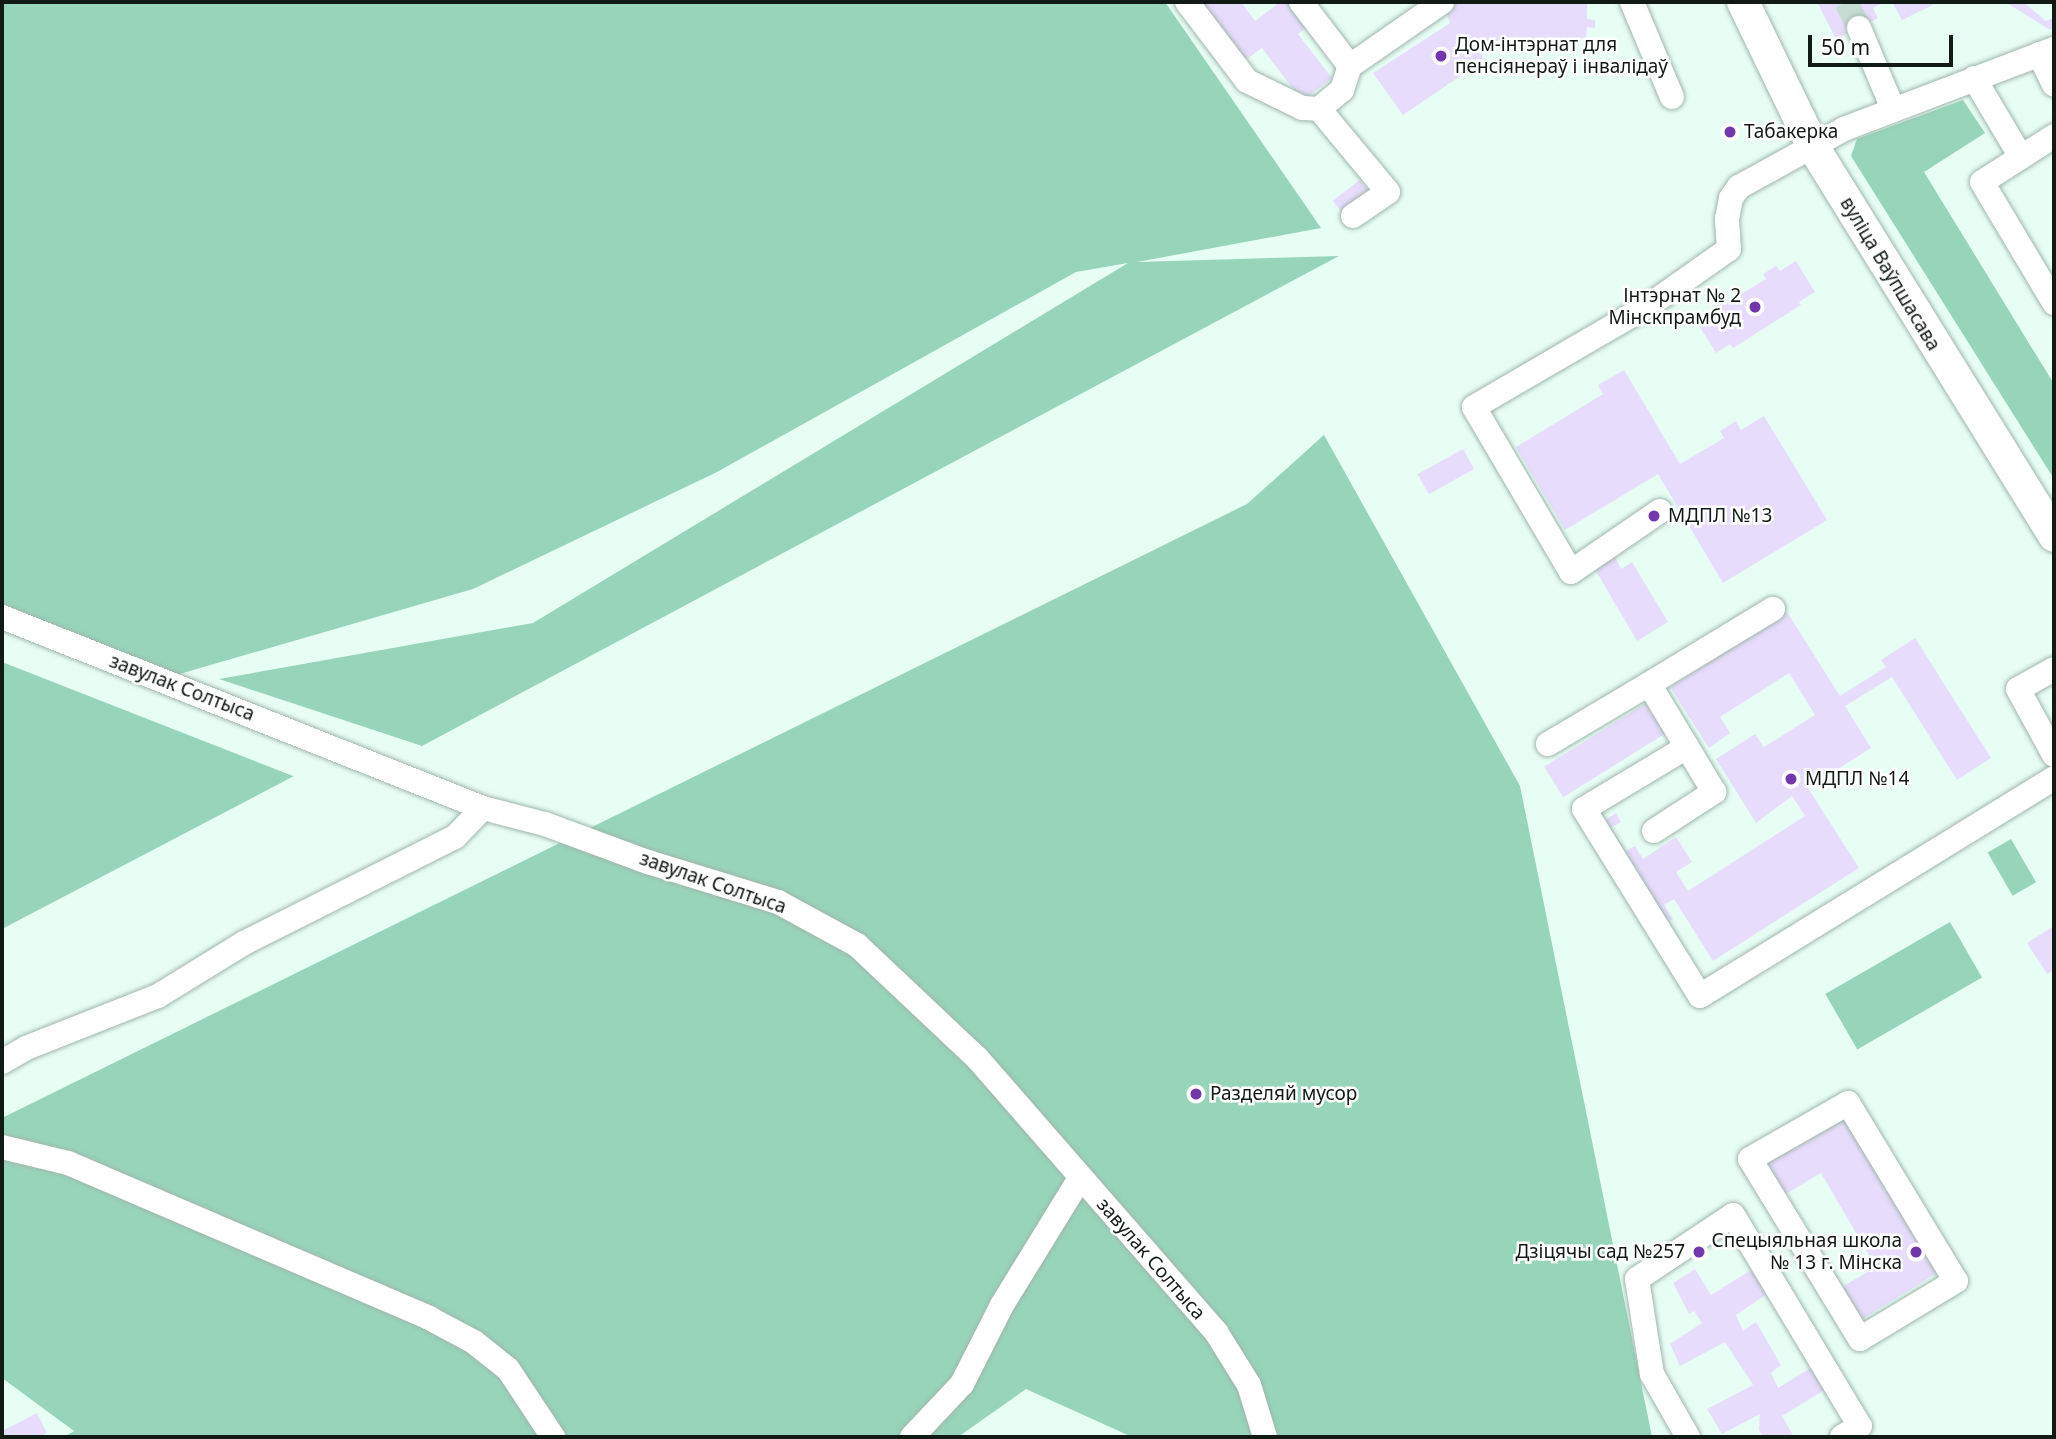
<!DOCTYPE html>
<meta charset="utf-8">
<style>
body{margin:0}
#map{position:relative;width:2056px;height:1439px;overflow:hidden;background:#e7fef4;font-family:"Noto Sans",sans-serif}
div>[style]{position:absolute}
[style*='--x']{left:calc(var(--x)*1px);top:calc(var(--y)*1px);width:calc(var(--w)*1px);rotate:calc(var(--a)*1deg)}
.green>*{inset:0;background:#97d5bb;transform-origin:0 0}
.building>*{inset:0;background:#e8dcfd;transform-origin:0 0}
.minor-tunnel>*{height:24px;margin-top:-12px;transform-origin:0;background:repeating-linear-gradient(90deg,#c7dcd3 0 24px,transparent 0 36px)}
.roads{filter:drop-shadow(0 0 2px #a0b6ac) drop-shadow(0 0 2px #a0b6ac)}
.minor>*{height:24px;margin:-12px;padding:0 12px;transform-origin:12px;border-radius:12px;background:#fff}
.major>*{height:32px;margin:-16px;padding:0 16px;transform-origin:16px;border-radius:16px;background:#fff}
.dots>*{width:19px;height:19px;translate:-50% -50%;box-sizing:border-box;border:4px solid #fff;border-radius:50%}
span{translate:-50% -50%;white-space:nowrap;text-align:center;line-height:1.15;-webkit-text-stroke:5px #fff;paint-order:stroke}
.poi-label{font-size:19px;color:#121a16}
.left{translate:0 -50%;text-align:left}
.right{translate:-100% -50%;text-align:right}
.street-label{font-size:19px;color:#121a16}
.frame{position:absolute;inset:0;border:4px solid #121a16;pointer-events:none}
.scale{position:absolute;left:1808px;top:35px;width:145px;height:32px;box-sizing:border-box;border:4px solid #121a16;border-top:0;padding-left:9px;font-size:21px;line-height:24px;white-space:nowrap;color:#121a16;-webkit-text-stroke:5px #fff;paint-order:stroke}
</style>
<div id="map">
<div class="green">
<i style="clip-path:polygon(2px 2px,1165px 2px,1321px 228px,1137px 262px,1339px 256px,422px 746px,219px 679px,533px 623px,1128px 263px,1076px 272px,717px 472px,473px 589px,152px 682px,2px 607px)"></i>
<i style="clip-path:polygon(1963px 100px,1985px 133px,1924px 172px,2054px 384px,2054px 479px,1851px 156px,1857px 139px)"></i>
<i style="clip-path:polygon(1324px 435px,1520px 786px,1652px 1437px,1132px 1437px,1026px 1389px,958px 1437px,64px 1437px,74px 1431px,2px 1378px,2px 1118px,1247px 504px)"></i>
<i style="clip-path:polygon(2px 662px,293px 776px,294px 776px,2px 929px)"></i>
<i style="left:2011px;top:839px;width:50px;height:27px;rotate:60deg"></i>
<i style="left:1950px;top:922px;width:64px;height:144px;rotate:60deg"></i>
</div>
<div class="building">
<i style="clip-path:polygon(1192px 2px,1241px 2px,1255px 21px,1280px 2px,1288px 2px,1307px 27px,1298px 34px,1332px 78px,1302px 101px,1262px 48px,1240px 64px)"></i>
<i style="clip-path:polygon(1452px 2px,1587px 2px,1587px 19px,1595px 20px,1595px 28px,1587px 27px,1586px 38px,1500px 39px,1480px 51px,1484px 60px,1403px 115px,1373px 73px,1450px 23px,1446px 14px,1455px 6px)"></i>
<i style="clip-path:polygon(1817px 2px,1885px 2px,1873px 8px,1878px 18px,1836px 39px)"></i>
<i style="clip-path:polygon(1892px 2px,1930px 2px,1933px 5px,1902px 20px)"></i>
<i style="clip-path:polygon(2005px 2px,2023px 2px,2046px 21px,2054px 18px,2054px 28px,2050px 30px)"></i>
<i style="left:1360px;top:180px;width:15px;height:34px;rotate:53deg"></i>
<i style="clip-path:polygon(1796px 261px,1815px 292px,1799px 302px,1801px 305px,1733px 348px,1730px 344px,1716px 353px,1696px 321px,1724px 300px,1727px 303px,1766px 279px,1763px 274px,1776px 266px,1780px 271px)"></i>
<i style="clip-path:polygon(1624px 370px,1680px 464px,1724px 438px,1720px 431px,1736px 421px,1741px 430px,1764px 416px,1827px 520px,1723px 583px,1658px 474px,1565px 530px,1516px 447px,1603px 394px,1598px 385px)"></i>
<i style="left:1463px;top:449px;width:23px;height:52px;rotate:61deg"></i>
<i style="clip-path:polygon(1614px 555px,1621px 569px,1632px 562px,1668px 622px,1637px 641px,1593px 566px)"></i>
<i style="clip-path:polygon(1787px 612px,1840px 696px,1886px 667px,1881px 660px,1915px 638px,1991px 758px,1957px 780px,1892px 677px,1845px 706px,1871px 748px,1808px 788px,1859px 868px,1713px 961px,1674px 899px,1664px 905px,1673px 919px,1662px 926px,1598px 825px,1616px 813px,1621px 822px,1611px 828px,1626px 851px,1635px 846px,1643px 859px,1676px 837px,1692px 862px,1676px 872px,1688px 891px,1805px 816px,1792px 796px,1756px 823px,1716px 759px,1755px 734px,1764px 747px,1815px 715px,1789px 673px,1720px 717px,1730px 733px,1709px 748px,1670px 687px)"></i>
<i style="left:1651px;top:700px;width:36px;height:126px;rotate:58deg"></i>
<i style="clip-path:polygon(2054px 926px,2054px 970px,2047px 974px,2027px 943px)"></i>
<i style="clip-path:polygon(1842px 1115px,1940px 1271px,1859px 1321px,1840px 1288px,1876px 1267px,1821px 1173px,1784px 1195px,1765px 1164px)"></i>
<i style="clip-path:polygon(1695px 1269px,1711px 1295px,1753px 1269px,1767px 1294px,1736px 1315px,1743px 1331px,1756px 1322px,1781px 1365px,1771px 1373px,1778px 1388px,1812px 1367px,1826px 1389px,1782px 1416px,1794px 1437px,1763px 1437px,1759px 1430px,1760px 1414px,1722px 1434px,1707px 1409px,1753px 1385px,1725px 1342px,1680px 1366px,1670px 1344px,1702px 1323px,1694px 1311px,1689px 1314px,1673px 1283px)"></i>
<i style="clip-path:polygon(37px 1413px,47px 1433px,39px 1437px,2px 1437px,2px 1431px)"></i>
</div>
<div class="minor-tunnel">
<i style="--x:1846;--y:2;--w:29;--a:63"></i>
</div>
<div class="roads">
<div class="minor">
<i style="--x:1187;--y:2;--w:99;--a:52.8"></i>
<i style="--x:1247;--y:81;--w:61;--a:26.1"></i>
<i style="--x:1302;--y:108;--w:17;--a:3"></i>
<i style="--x:1301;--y:2;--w:81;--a:52.6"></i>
<i style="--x:1632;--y:2;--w:103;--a:67.2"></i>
<i style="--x:1859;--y:28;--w:88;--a:67.2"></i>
<i style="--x:2039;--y:54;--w:34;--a:64"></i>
<i style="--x:1974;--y:78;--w:92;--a:59.3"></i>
<i style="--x:2054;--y:136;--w:85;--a:147.4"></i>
<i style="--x:1982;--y:182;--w:141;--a:59.2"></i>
<i style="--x:1353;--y:216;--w:42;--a:-34.4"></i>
<i style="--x:1388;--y:192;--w:108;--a:-129.7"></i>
<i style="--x:1319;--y:109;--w:30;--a:-40"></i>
<i style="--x:1342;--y:90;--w:25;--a:-72"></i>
<i style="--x:1350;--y:66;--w:112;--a:-34.8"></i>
<i style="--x:1660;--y:511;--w:108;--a:145.6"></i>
<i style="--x:1571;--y:572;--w:191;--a:-120.5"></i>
<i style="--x:1474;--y:407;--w:205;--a:-30.2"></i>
<i style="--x:1651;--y:304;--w:95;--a:-35.2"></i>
<i style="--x:1729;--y:249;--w:30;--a:-94"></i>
<i style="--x:1727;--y:219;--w:21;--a:-79"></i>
<i style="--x:1731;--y:198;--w:14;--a:-54"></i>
<i style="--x:1739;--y:187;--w:120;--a:-28.9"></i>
<i style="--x:1844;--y:129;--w:225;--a:-20.9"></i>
<i style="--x:2;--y:617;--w:518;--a:21.66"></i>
<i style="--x:483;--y:808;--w:64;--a:14.5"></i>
<i style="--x:545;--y:824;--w:110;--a:20.3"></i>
<i style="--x:648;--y:862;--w:136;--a:17.1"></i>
<i style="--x:778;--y:902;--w:90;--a:28.6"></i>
<i style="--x:857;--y:945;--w:165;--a:43.3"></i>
<i style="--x:977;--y:1058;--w:364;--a:48.9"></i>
<i style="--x:1216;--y:1332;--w:62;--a:58.1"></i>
<i style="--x:1249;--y:1385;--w:54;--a:72.9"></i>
<i style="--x:2054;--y:669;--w:41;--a:150.9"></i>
<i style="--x:2018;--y:689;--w:75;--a:61.4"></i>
<i style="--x:1548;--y:744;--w:117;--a:-30.7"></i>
<i style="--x:1687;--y:747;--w:120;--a:149"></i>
<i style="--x:1584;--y:809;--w:220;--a:58.2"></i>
<i style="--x:1700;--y:996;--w:416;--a:-31.6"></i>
<i style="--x:1654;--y:831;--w:72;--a:-33"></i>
<i style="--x:1714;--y:792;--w:126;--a:-121"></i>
<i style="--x:1649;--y:684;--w:145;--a:-31.2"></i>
<i style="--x:2;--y:1062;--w:28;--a:-30"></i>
<i style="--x:26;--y:1048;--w:142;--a:-21.5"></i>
<i style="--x:158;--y:996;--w:101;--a:-31.6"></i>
<i style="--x:244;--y:943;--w:236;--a:-26.7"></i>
<i style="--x:455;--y:837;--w:40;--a:-46"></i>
<i style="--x:1848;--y:1103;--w:208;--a:58.8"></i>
<i style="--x:1956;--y:1281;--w:112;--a:148.9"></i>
<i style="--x:1860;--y:1339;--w:211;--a:-121.4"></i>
<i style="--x:1750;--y:1159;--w:113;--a:-29.7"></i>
<i style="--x:2;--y:1147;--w:68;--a:13.6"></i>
<i style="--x:68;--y:1163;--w:393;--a:23.2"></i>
<i style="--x:429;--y:1318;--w:51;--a:28.1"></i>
<i style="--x:474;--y:1342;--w:43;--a:38.5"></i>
<i style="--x:508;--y:1369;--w:82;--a:56.5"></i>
<i style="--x:912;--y:1437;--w:73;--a:-46.7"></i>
<i style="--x:962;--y:1384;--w:89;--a:-63.1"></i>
<i style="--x:1002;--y:1305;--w:149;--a:-58.4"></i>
<i style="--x:1688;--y:1437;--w:73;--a:-119.7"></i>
<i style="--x:1652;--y:1374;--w:96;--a:-99"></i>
<i style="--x:1637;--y:1279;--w:115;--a:-33.7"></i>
<i style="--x:1733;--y:1215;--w:246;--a:59"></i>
<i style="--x:1860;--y:1426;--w:21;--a:149"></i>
</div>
<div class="major">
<i style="--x:1743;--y:2;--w:159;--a:64.2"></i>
<i style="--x:1812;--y:145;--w:460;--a:58.2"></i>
</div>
</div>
<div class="dots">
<i style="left:1441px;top:56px;background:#7138ae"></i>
<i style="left:1730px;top:132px;background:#7138ae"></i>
<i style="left:1755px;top:307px;background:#7138ae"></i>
<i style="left:1654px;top:516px;background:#7138ae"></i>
<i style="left:1791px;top:779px;background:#7138ae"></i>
<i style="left:1196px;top:1094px;background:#7138ae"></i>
<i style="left:1699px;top:1252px;background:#7138ae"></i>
<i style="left:1916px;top:1252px;background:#7138ae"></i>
</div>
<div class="poi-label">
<span class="left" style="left:1455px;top:56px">Дом-інтэрнат для<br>пенсіянераў і інвалідаў</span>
<span class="left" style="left:1744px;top:132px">Табакерка</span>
<span class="right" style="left:1741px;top:307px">Інтэрнат № 2<br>Мінскпрамбуд</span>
<span class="left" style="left:1668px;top:516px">МДПЛ №13</span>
<span class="left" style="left:1805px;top:779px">МДПЛ №14</span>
<span class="left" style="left:1210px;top:1094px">Разделяй мусор</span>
<span class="right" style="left:1902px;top:1252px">Спецыяльная школа<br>№ 13 г. Мінска</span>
<span class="right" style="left:1685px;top:1252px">Дзіцячы сад №257</span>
</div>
<div class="street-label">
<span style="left:1890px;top:274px;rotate:59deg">вуліца Ваўпшасава</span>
<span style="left:182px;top:688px;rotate:21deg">завулак Солтыса</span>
<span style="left:713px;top:883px;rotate:19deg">завулак Солтыса</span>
<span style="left:1151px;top:1259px;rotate:49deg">завулак Солтыса</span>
</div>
<div class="frame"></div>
<div class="scale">50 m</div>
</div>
